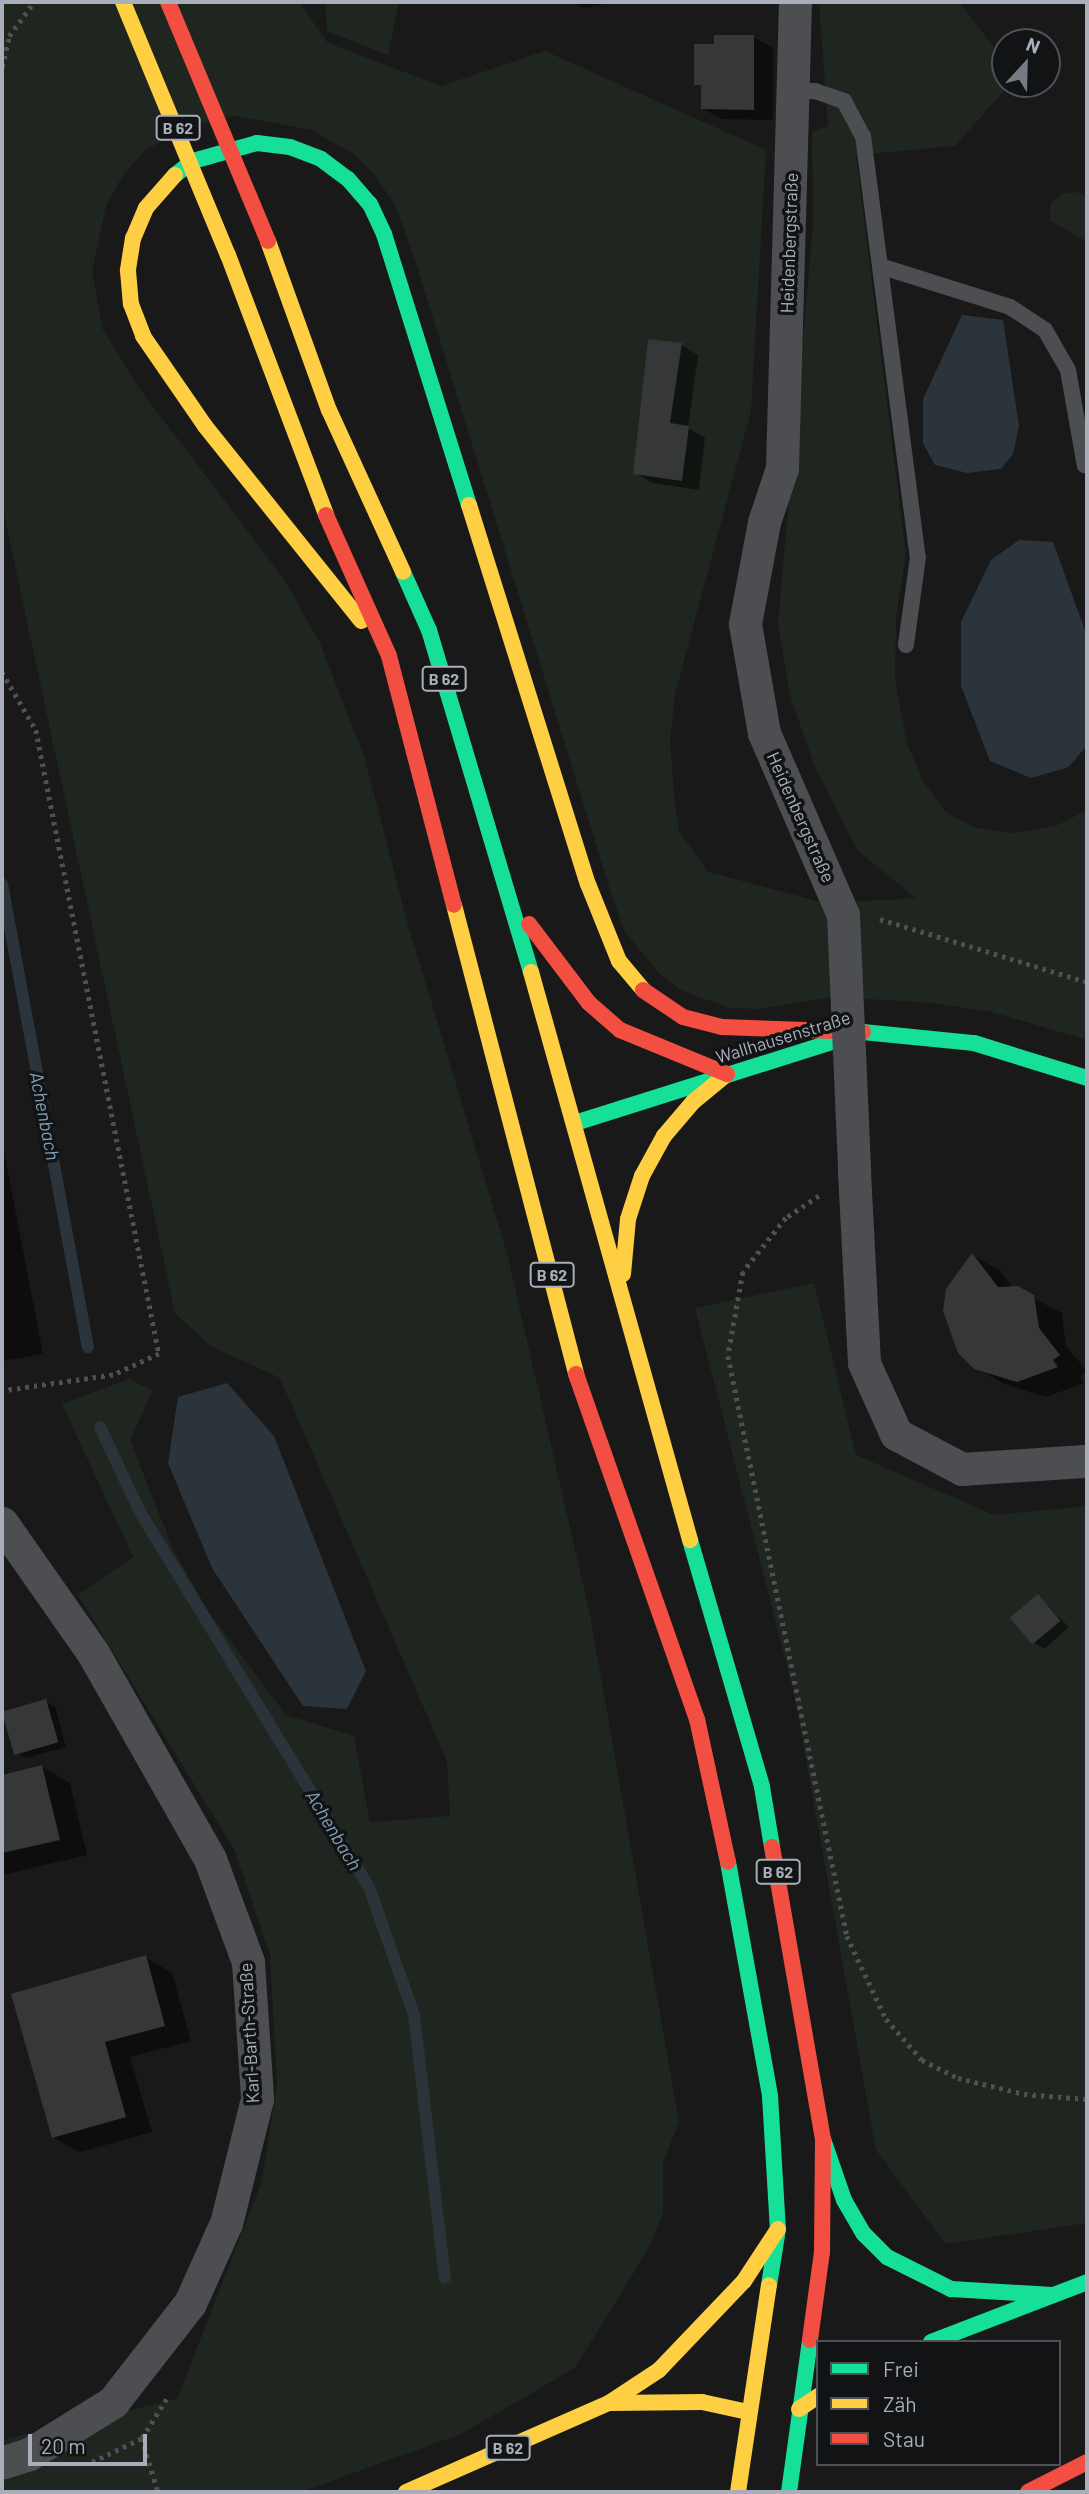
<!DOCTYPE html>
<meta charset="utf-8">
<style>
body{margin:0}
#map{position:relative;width:1089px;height:2494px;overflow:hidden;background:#191919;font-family:Barlow,sans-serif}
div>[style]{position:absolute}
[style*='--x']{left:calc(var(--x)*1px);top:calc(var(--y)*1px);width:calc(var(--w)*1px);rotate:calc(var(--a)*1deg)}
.green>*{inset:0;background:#1e261f}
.water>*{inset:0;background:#2b343b}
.shadow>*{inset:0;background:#0007}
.stream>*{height:12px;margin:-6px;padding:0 6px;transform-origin:6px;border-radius:6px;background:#2b343b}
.building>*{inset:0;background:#363738;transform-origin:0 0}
.path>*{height:4.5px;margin-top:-2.25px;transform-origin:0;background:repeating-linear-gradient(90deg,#4f5053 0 3.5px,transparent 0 8.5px)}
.lane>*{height:16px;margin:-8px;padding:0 8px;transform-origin:8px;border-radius:8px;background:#4c4e52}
.street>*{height:33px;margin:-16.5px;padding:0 16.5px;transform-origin:16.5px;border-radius:16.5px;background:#4c4e52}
.fast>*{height:16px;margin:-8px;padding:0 8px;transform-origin:8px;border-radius:8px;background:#16e098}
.slow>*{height:16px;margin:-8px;padding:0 8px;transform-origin:8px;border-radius:8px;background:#ffcf43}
.jam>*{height:16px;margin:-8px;padding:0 8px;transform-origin:8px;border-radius:8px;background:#f24e42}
.street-bridge>*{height:33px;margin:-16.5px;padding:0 16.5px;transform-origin:16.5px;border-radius:16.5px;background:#4c4e52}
.slow-bridge>*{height:16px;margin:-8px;padding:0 8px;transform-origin:8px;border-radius:8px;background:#ffcf43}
.jam-bridge>*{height:16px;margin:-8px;padding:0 8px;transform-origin:8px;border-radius:8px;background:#f24e42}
span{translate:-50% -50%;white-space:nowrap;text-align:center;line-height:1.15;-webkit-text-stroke:7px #121315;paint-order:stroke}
.shield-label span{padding:2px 5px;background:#121315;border:2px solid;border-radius:5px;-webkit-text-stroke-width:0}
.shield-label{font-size:16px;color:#a9afba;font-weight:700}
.street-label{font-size:18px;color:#a9afba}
.water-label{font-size:19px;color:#809fb6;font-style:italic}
.frame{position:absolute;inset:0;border:4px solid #a9afba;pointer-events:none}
.legend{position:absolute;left:816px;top:2340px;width:245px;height:126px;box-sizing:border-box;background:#121315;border:2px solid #4e5157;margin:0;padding:9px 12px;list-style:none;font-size:21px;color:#a9afba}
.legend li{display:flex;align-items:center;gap:14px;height:35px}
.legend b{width:35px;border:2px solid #4e5157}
.north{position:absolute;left:991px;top:28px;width:70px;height:70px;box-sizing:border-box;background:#121315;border:2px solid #4e5157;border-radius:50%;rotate:22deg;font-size:19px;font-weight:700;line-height:28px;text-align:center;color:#a9afba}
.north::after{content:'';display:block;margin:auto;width:24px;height:32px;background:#777a82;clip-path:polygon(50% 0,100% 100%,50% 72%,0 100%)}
.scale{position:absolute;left:28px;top:2434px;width:119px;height:32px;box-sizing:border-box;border:4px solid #a9afba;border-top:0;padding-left:9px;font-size:21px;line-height:24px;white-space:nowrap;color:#a9afba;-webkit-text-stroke:5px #121315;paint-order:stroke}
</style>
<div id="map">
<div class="green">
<i style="clip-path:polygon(2px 2px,299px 2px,328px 43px,441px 86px,545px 51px,766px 150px,751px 411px,675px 694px,670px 739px,674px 793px,679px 831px,708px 872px,825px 903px,916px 898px,858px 851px,815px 768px,790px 695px,778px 623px,813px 225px,812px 132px,828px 126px,819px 2px,959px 2px,1005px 61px,1005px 84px,1010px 84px,955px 146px,856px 155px,906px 555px,896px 617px,895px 680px,907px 743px,923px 781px,947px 813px,976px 828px,1014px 833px,1058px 825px,1087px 810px,1087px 1040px,992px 1012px,933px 1003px,834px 997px,757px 1009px,730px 1008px,680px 990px,660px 974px,624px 931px,611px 893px,415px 260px,396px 207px,377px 178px,355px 155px,312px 130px,236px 116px,192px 125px,145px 150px,122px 177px,106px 206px,92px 272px,103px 330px,142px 392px,284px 579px,320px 643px,365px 759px,408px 925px,507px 1253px,590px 1615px,679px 2122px,663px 2163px,663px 2213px,647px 2251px,575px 2368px,461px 2434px,301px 2492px,2px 2492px,2px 2440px,177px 2399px,262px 2181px,277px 2085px,270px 1955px,235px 1851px,78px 1595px,133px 1557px,62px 1404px,129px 1379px,153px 1391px,130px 1440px,173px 1549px,207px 1609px,286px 1715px,354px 1736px,370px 1822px,450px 1816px,447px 1761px,280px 1378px,210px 1346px,175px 1313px,2px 505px)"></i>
<i style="clip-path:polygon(325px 2px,399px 2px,388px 55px,327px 31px)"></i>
<i style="clip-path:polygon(1077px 192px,1087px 197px,1087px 242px,1049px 220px,1051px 203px,1062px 193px)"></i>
<i style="clip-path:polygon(814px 1283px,856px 1455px,994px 1515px,1087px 1506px,1087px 2223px,946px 2244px,876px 2150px,795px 1698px,695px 1308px)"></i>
</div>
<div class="water">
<i style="clip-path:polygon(962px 315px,1003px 320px,1019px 426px,1013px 454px,1001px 469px,967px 473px,935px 465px,923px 443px,923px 399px)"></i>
<i style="clip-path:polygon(1019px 540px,1053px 542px,1087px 636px,1087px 745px,1069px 767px,1031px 778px,990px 761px,961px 686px,961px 622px,991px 560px)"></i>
<i style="clip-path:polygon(227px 1383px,274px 1436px,366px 1671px,347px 1709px,303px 1706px,212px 1568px,168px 1463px,178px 1397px)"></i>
</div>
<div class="shadow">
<i style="clip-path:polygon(573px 2px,618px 2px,583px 8px)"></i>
<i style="clip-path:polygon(716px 37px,754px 37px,773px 48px,773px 120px,721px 119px,702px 108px)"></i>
<i style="clip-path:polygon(681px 345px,698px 355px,688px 428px,705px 438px,699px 490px,652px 483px,635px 473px)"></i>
<i style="clip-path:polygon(2px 1141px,43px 1354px,2px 1361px)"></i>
<i style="clip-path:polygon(972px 1255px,1000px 1271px,1013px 1288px,1062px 1313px,1066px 1346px,1087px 1371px,1080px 1376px,1084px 1383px,1046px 1397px,1004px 1384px,975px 1367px)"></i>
<i style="clip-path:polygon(1038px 1596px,1069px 1627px,1044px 1649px,1035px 1643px)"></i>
<i style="clip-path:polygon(45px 1701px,55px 1707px,66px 1747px,25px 1758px,16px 1752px)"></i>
<i style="clip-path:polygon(42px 1767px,70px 1783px,87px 1855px,2px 1875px,2px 1776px)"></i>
<i style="clip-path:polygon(145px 1957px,172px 1973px,191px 2041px,130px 2057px,152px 2132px,80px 2152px,53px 2137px)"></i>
</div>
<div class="stream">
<i style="--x:2;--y:884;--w:471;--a:79.5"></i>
<i style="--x:100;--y:1427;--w:94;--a:64.8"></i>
<i style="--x:140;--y:1512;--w:439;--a:58.6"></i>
<i style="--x:369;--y:1887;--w:136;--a:70.6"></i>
<i style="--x:414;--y:2015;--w:264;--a:83.3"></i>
</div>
<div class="building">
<i style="clip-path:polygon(714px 35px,754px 35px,754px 110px,701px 109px,701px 85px,694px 85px,694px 44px,714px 44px)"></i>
<i style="clip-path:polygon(648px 339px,682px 343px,670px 423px,689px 426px,682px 481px,633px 474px)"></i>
<i style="clip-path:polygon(972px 1253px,998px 1287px,1018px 1286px,1034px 1295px,1039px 1328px,1060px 1355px,1053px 1360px,1058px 1367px,1017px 1382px,974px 1369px,958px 1353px,943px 1311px,946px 1289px)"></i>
<i style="left:1038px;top:1594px;width:35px;height:37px;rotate:50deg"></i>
<i style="left:46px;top:1699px;width:45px;height:46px;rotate:74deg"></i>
<i style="clip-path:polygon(42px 1765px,60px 1840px,2px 1853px,2px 1775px)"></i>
<i style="clip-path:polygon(146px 1955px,165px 2026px,105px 2042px,126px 2117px,52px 2138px,11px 1994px)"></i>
</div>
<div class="path">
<i style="--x:2;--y:67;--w:32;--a:-77"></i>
<i style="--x:9;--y:36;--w:42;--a:-53.7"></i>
<i style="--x:2;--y:672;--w:67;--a:59.6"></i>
<i style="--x:36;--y:730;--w:636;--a:78.85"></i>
<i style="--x:159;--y:1354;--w:51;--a:155.5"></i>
<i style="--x:113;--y:1375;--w:112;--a:171.8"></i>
<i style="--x:880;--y:919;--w:216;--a:16.9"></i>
<i style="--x:819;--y:1196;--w:40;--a:146"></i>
<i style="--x:786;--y:1218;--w:69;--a:128.5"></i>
<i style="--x:743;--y:1272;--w:85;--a:100.1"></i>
<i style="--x:728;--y:1356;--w:592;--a:78.41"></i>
<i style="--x:847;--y:1936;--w:92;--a:64.8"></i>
<i style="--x:886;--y:2019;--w:55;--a:48.7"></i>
<i style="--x:922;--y:2060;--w:40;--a:26.6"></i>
<i style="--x:958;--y:2078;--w:68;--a:13.6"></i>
<i style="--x:1024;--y:2094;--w:63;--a:4.5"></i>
<i style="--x:142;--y:2438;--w:56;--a:73.5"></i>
<i style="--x:92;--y:2462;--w:55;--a:-25.6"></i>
<i style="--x:142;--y:2438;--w:47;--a:-58"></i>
</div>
<div class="lane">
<i style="--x:794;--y:91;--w:21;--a:0"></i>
<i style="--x:815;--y:91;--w:31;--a:19"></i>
<i style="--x:844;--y:101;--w:40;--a:62"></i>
<i style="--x:863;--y:136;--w:425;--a:82.6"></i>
<i style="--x:918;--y:557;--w:89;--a:97.8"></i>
<i style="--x:883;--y:267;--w:133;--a:17.5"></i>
<i style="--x:1010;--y:307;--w:42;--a:33.3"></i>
<i style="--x:1045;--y:330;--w:46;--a:60.1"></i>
<i style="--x:1068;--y:370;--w:97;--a:80"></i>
</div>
<div class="street">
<i style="--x:795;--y:2;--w:466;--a:91.6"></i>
<i style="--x:782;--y:468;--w:57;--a:108.4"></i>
<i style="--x:764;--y:522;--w:104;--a:100.6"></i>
<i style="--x:745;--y:624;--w:111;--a:80.1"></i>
<i style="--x:764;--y:733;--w:198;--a:66.5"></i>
<i style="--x:854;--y:1172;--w:191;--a:87"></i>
<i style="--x:864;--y:1363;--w:78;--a:65.7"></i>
<i style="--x:896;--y:1434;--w:75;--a:27.9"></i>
<i style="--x:962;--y:1469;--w:122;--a:-3.8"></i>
<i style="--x:2;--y:1523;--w:159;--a:55"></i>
<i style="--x:93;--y:1653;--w:237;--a:60.4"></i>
<i style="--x:210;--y:1859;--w:110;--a:69.7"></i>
<i style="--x:248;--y:1962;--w:137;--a:86.2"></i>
<i style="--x:257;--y:2099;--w:128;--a:104"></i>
<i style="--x:226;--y:2223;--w:88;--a:114.2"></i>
<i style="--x:190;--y:2303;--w:125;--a:127.9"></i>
<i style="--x:113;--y:2402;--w:99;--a:148.2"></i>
<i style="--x:29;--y:2454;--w:28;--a:162"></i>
</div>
<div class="fast">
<i style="--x:175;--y:175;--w:23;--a:-38"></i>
<i style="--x:193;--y:161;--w:66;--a:-15.7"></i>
<i style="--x:257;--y:143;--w:33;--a:7"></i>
<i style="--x:290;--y:147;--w:33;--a:21"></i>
<i style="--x:321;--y:159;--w:34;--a:37"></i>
<i style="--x:348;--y:179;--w:33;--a:49"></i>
<i style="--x:370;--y:204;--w:33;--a:65"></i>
<i style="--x:384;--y:234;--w:284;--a:72.6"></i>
<i style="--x:403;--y:572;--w:64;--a:65.9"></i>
<i style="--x:429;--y:630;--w:357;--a:73.4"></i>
<i style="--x:575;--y:1123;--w:302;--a:-17.5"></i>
<i style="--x:863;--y:1032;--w:112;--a:5.7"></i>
<i style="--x:974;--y:1043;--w:118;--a:17.2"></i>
<i style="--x:690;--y:1540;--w:257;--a:73.7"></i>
<i style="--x:762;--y:1787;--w:61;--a:80.5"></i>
<i style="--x:728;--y:1862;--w:238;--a:79.8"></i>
<i style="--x:770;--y:2096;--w:133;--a:86.6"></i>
<i style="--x:778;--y:2229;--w:57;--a:99.1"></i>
<i style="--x:823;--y:2139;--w:65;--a:71"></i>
<i style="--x:844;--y:2200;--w:39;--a:60"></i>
<i style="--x:864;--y:2234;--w:33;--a:45"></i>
<i style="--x:887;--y:2257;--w:72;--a:26.6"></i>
<i style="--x:951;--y:2289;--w:102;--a:3.4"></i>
<i style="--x:931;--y:2342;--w:167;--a:-21"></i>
<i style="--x:789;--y:2492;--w:153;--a:-82.1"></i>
</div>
<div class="slow">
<i style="--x:175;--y:175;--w:44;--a:131.3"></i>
<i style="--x:146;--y:208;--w:33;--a:113"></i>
<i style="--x:133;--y:238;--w:33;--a:99"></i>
<i style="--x:128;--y:271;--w:33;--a:85"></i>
<i style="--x:131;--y:304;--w:34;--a:69"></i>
<i style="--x:143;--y:336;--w:109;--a:55.4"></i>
<i style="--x:205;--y:426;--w:250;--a:51.3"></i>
<i style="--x:268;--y:241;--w:180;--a:70.2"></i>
<i style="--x:329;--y:410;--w:178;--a:65.4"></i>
<i style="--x:228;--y:255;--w:278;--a:69.3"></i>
<i style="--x:469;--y:505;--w:397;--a:72.6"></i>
<i style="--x:588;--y:884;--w:83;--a:68.1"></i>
<i style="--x:619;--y:961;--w:38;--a:50"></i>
<i style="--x:454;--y:905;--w:485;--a:75.4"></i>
<i style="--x:531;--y:972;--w:590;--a:74.36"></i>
<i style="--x:623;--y:1274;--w:55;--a:-84.8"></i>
<i style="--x:628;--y:1219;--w:45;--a:-72"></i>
<i style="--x:642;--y:1176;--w:46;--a:-61.2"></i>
<i style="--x:664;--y:1136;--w:45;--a:-49.5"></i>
<i style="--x:693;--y:1102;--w:44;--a:-39.5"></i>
<i style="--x:611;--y:2403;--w:91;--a:-0.6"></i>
<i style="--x:702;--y:2402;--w:47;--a:12.3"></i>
<i style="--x:799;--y:2409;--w:23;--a:-34"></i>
<i style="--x:406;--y:2492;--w:222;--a:-23.7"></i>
<i style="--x:609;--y:2403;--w:60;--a:-33.4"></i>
<i style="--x:659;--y:2370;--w:123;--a:-46.3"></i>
<i style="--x:744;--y:2281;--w:62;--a:-56.8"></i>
<i style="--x:738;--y:2492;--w:209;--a:-81.5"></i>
</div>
<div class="jam">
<i style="--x:326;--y:515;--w:154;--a:65.9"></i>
<i style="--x:389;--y:656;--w:257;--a:75.4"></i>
<i style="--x:529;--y:924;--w:99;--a:52.8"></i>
<i style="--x:589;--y:1003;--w:41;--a:41.1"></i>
<i style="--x:620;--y:1030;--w:116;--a:22.4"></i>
<i style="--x:643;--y:990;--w:48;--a:34"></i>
<i style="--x:683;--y:1017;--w:40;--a:14.4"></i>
<i style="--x:722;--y:1027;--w:141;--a:2"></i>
<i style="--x:576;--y:1374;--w:366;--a:70.7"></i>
<i style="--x:697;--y:1719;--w:146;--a:77.8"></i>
<i style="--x:772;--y:1847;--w:296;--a:80.1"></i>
<i style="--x:823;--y:2139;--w:113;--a:90.5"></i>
<i style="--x:822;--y:2252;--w:89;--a:97.8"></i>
<i style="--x:1028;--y:2492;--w:66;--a:-27"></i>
</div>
<div class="street-bridge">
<i style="--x:843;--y:915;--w:257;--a:87.5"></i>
</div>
<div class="slow-bridge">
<i style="--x:123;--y:2;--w:274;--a:67.5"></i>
</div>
<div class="jam-bridge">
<i style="--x:168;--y:2;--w:259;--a:67.3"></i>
</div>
<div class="shield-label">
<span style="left:178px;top:128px">B 62</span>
<span style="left:444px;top:679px">B 62</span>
<span style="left:552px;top:1275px">B 62</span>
<span style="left:778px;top:1872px">B 62</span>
<span style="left:508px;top:2448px">B 62</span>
</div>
<div class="street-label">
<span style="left:789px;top:243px;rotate:-88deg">Heidenbergstraße</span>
<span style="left:801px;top:817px;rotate:66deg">Heidenbergstraße</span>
<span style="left:783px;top:1037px;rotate:-17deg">Wallhausenstraße</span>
<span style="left:249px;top:2033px;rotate:-93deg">Karl-Barth-Straße</span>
</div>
<div class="water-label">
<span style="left:45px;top:1116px;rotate:79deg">Achenbach</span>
<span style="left:334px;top:1830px;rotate:59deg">Achenbach</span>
</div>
<div class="frame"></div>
<ul class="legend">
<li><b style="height:9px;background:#16e098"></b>Frei</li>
<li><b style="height:9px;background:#ffcf43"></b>Zäh</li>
<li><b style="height:9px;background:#f24e42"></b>Stau</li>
</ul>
<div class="north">N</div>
<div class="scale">20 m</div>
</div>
